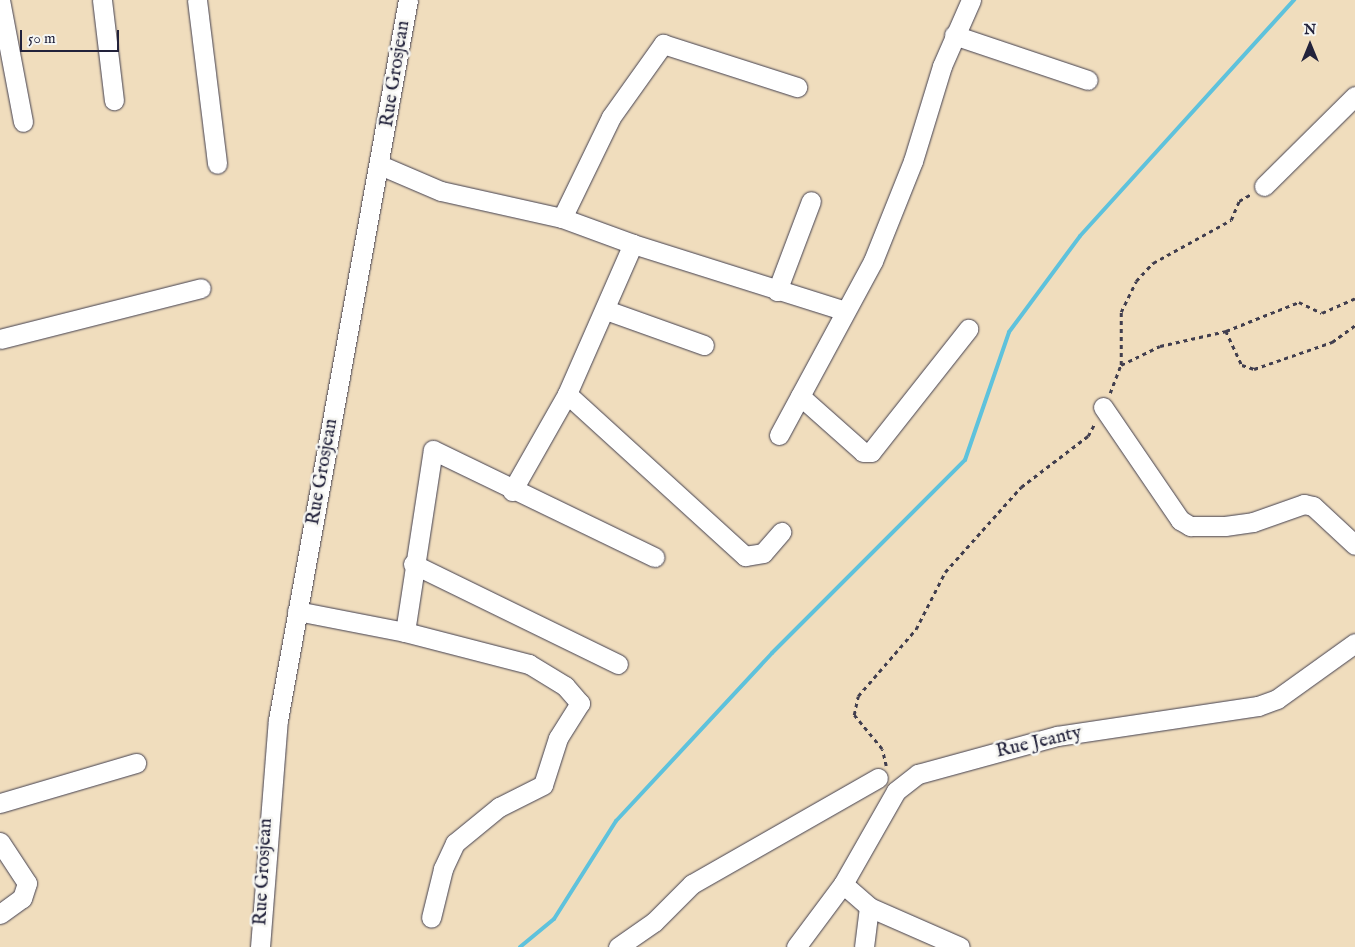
<!DOCTYPE html>
<style>
body{margin:0}
#map{position:relative;width:1355px;height:947px;overflow:hidden;background:#f0ddbd;font-family:"IM FELL English",serif}
div>[style]{position:absolute}
[style*='--x']{left:calc(var(--x)*1px);top:calc(var(--y)*1px);width:calc(var(--w)*1px);rotate:calc(var(--a)*1deg)}
.stream>*{height:4px;margin:-2px;padding:0 2px;transform-origin:2px;border-radius:2px;background:#5ec2dc}
.path>*{height:2.5px;margin-top:-1.25px;transform-origin:0;background:repeating-linear-gradient(90deg,#413e4e 0 4px,transparent 0 8px)}
.roads{filter:drop-shadow(0 0 1px #413e4e) drop-shadow(0 0 1px #413e4e)}
.minor>*{height:19px;margin:-9.5px;padding:0 9.5px;transform-origin:9.5px;border-radius:9.5px;background:#fff}
span{translate:-50% -50%;white-space:nowrap;text-align:center;line-height:1.15;-webkit-text-stroke:5px #f6f6f2;paint-order:stroke}
.street-label{font-size:19px;color:#22223b}
.north{position:absolute;left:1285px;top:20px;width:50px;height:50px;-webkit-text-stroke:4px #f6f6f2;paint-order:stroke;rotate:0deg;font-size:14px;font-weight:700;line-height:20px;text-align:center;color:#22223b}
.north::after{content:'';display:block;margin:auto;width:18px;height:22px;background:#22223b;clip-path:polygon(50% 0,100% 100%,50% 72%,0 100%)}
.scale{position:absolute;left:20px;top:30px;width:99px;height:22px;box-sizing:border-box;border:2px solid #22223b;border-top:0;padding-left:6px;font-size:15px;line-height:18px;white-space:nowrap;color:#22223b;-webkit-text-stroke:4px #f6f6f2;paint-order:stroke}
</style>
<div id="map">
<div class="stream">
<i style="--x:520;--y:947;--w:44;--a:-39.5"></i>
<i style="--x:554;--y:919;--w:116;--a:-57.7"></i>
<i style="--x:616;--y:821;--w:229;--a:-47.1"></i>
<i style="--x:772;--y:653;--w:273;--a:-45"></i>
<i style="--x:965;--y:460;--w:135;--a:-71"></i>
<i style="--x:1009;--y:332;--w:119;--a:-53.5"></i>
<i style="--x:1080;--y:236;--w:319;--a:-47.8"></i>
</div>
<div class="path">
<i style="--x:1226;--y:331;--w:38;--a:65"></i>
<i style="--x:1242;--y:365;--w:13;--a:18"></i>
<i style="--x:1254;--y:369;--w:83;--a:-19.1"></i>
<i style="--x:1332;--y:342;--w:29;--a:-36"></i>
<i style="--x:1121;--y:365;--w:43;--a:-26"></i>
<i style="--x:1160;--y:346;--w:68;--a:-12.8"></i>
<i style="--x:1226;--y:331;--w:79;--a:-21.7"></i>
<i style="--x:1299;--y:302;--w:25;--a:26"></i>
<i style="--x:1322;--y:313;--w:36;--a:-24"></i>
<i style="--x:1110;--y:393;--w:30;--a:-69"></i>
<i style="--x:1121;--y:365;--w:53;--a:-90"></i>
<i style="--x:1121;--y:312;--w:34;--a:-64"></i>
<i style="--x:1136;--y:281;--w:25;--a:-47"></i>
<i style="--x:1153;--y:263;--w:89;--a:-28.9"></i>
<i style="--x:1231;--y:220;--w:21;--a:-67"></i>
<i style="--x:1239;--y:201;--w:14;--a:-30"></i>
<i style="--x:886;--y:766;--w:17;--a:-103"></i>
<i style="--x:882;--y:749;--w:44;--a:-129.5"></i>
<i style="--x:854;--y:715;--w:19;--a:-78"></i>
<i style="--x:858;--y:696;--w:89;--a:-49.1"></i>
<i style="--x:916;--y:629;--w:64;--a:-63"></i>
<i style="--x:945;--y:572;--w:114;--a:-48.2"></i>
<i style="--x:1021;--y:487;--w:84;--a:-37.3"></i>
<i style="--x:1088;--y:436;--w:15;--a:-62"></i>
</div>
<div class="roads">
<div class="minor">
<i style="--x:0;--y:0;--w:124;--a:79.3"></i>
<i style="--x:102;--y:0;--w:101;--a:83.2"></i>
<i style="--x:197;--y:0;--w:165;--a:83"></i>
<i style="--x:954;--y:35;--w:141;--a:18.6"></i>
<i style="--x:380;--y:165;--w:66;--a:23.1"></i>
<i style="--x:441;--y:191;--w:124;--a:12.6"></i>
<i style="--x:562;--y:218;--w:112;--a:-64.1"></i>
<i style="--x:611;--y:117;--w:90;--a:-54.5"></i>
<i style="--x:663;--y:44;--w:141;--a:17.8"></i>
<i style="--x:1264;--y:186;--w:128;--a:-44.7"></i>
<i style="--x:633;--y:244;--w:222;--a:17.5"></i>
<i style="--x:777;--y:291;--w:96;--a:-69.3"></i>
<i style="--x:606;--y:310;--w:104;--a:19.7"></i>
<i style="--x:0;--y:339;--w:207;--a:-14.2"></i>
<i style="--x:567;--y:394;--w:241;--a:42.3"></i>
<i style="--x:745;--y:556;--w:18;--a:-9"></i>
<i style="--x:763;--y:553;--w:28;--a:-49"></i>
<i style="--x:800;--y:396;--w:84;--a:41.6"></i>
<i style="--x:863;--y:452;--w:8;--a:0"></i>
<i style="--x:871;--y:452;--w:157;--a:-51.7"></i>
<i style="--x:1103;--y:407;--w:137;--a:55.7"></i>
<i style="--x:1180;--y:520;--w:12;--a:31"></i>
<i style="--x:1190;--y:526;--w:35;--a:0"></i>
<i style="--x:1225;--y:526;--w:28;--a:-8"></i>
<i style="--x:1253;--y:522;--w:54;--a:-19.4"></i>
<i style="--x:1304;--y:504;--w:9;--a:13"></i>
<i style="--x:1313;--y:506;--w:57;--a:42.9"></i>
<i style="--x:779;--y:435;--w:198;--a:-61.6"></i>
<i style="--x:873;--y:261;--w:108;--a:-68.2"></i>
<i style="--x:913;--y:161;--w:99;--a:-73"></i>
<i style="--x:942;--y:66;--w:72;--a:-66.3"></i>
<i style="--x:512;--y:491;--w:112;--a:-60.4"></i>
<i style="--x:567;--y:394;--w:164;--a:-66.3"></i>
<i style="--x:633;--y:244;--w:76;--a:-159.9"></i>
<i style="--x:413;--y:564;--w:228;--a:26"></i>
<i style="--x:297;--y:611;--w:110;--a:11"></i>
<i style="--x:405;--y:632;--w:184;--a:-81.3"></i>
<i style="--x:433;--y:450;--w:246;--a:25.8"></i>
<i style="--x:405;--y:632;--w:128;--a:14.5"></i>
<i style="--x:529;--y:664;--w:42;--a:31.4"></i>
<i style="--x:565;--y:686;--w:23;--a:49"></i>
<i style="--x:580;--y:703;--w:41;--a:122.2"></i>
<i style="--x:558;--y:738;--w:49;--a:107.7"></i>
<i style="--x:543;--y:785;--w:49;--a:153.4"></i>
<i style="--x:499;--y:807;--w:57;--a:140.7"></i>
<i style="--x:455;--y:843;--w:29;--a:115"></i>
<i style="--x:443;--y:869;--w:50;--a:103.8"></i>
<i style="--x:0;--y:803;--w:142;--a:-16.4"></i>
<i style="--x:0;--y:842;--w:49;--a:56.6"></i>
<i style="--x:27;--y:883;--w:16;--a:108"></i>
<i style="--x:22;--y:898;--w:27;--a:144"></i>
<i style="--x:843;--y:884;--w:35;--a:41"></i>
<i style="--x:869;--y:907;--w:40;--a:97.1"></i>
<i style="--x:869;--y:907;--w:99;--a:23.7"></i>
<i style="--x:260;--y:947;--w:228;--a:-85.5"></i>
<i style="--x:278;--y:720;--w:732;--a:-79.77"></i>
<i style="--x:618;--y:947;--w:44;--a:-34.8"></i>
<i style="--x:654;--y:922;--w:54;--a:-45"></i>
<i style="--x:692;--y:884;--w:214;--a:-29.7"></i>
<i style="--x:796;--y:947;--w:79;--a:-53.3"></i>
<i style="--x:843;--y:884;--w:107;--a:-60.3"></i>
<i style="--x:896;--y:791;--w:28;--a:-38"></i>
<i style="--x:918;--y:774;--w:144;--a:-15.3"></i>
<i style="--x:1057;--y:736;--w:203;--a:-8.5"></i>
<i style="--x:1258;--y:706;--w:20;--a:-20"></i>
<i style="--x:1277;--y:699;--w:96;--a:-35.7"></i>
</div>
</div>
<div class="street-label">
<span style="left:396px;top:74px;rotate:-81deg">Rue Grosjean</span>
<span style="left:323px;top:472px;rotate:-80deg">Rue Grosjean</span>
<span style="left:1039px;top:743px;rotate:-13deg">Rue Jeanty</span>
<span style="left:264px;top:872px;rotate:-87deg">Rue Grosjean</span>
</div>
<div class="north">N</div>
<div class="scale">50 m</div>
</div>
